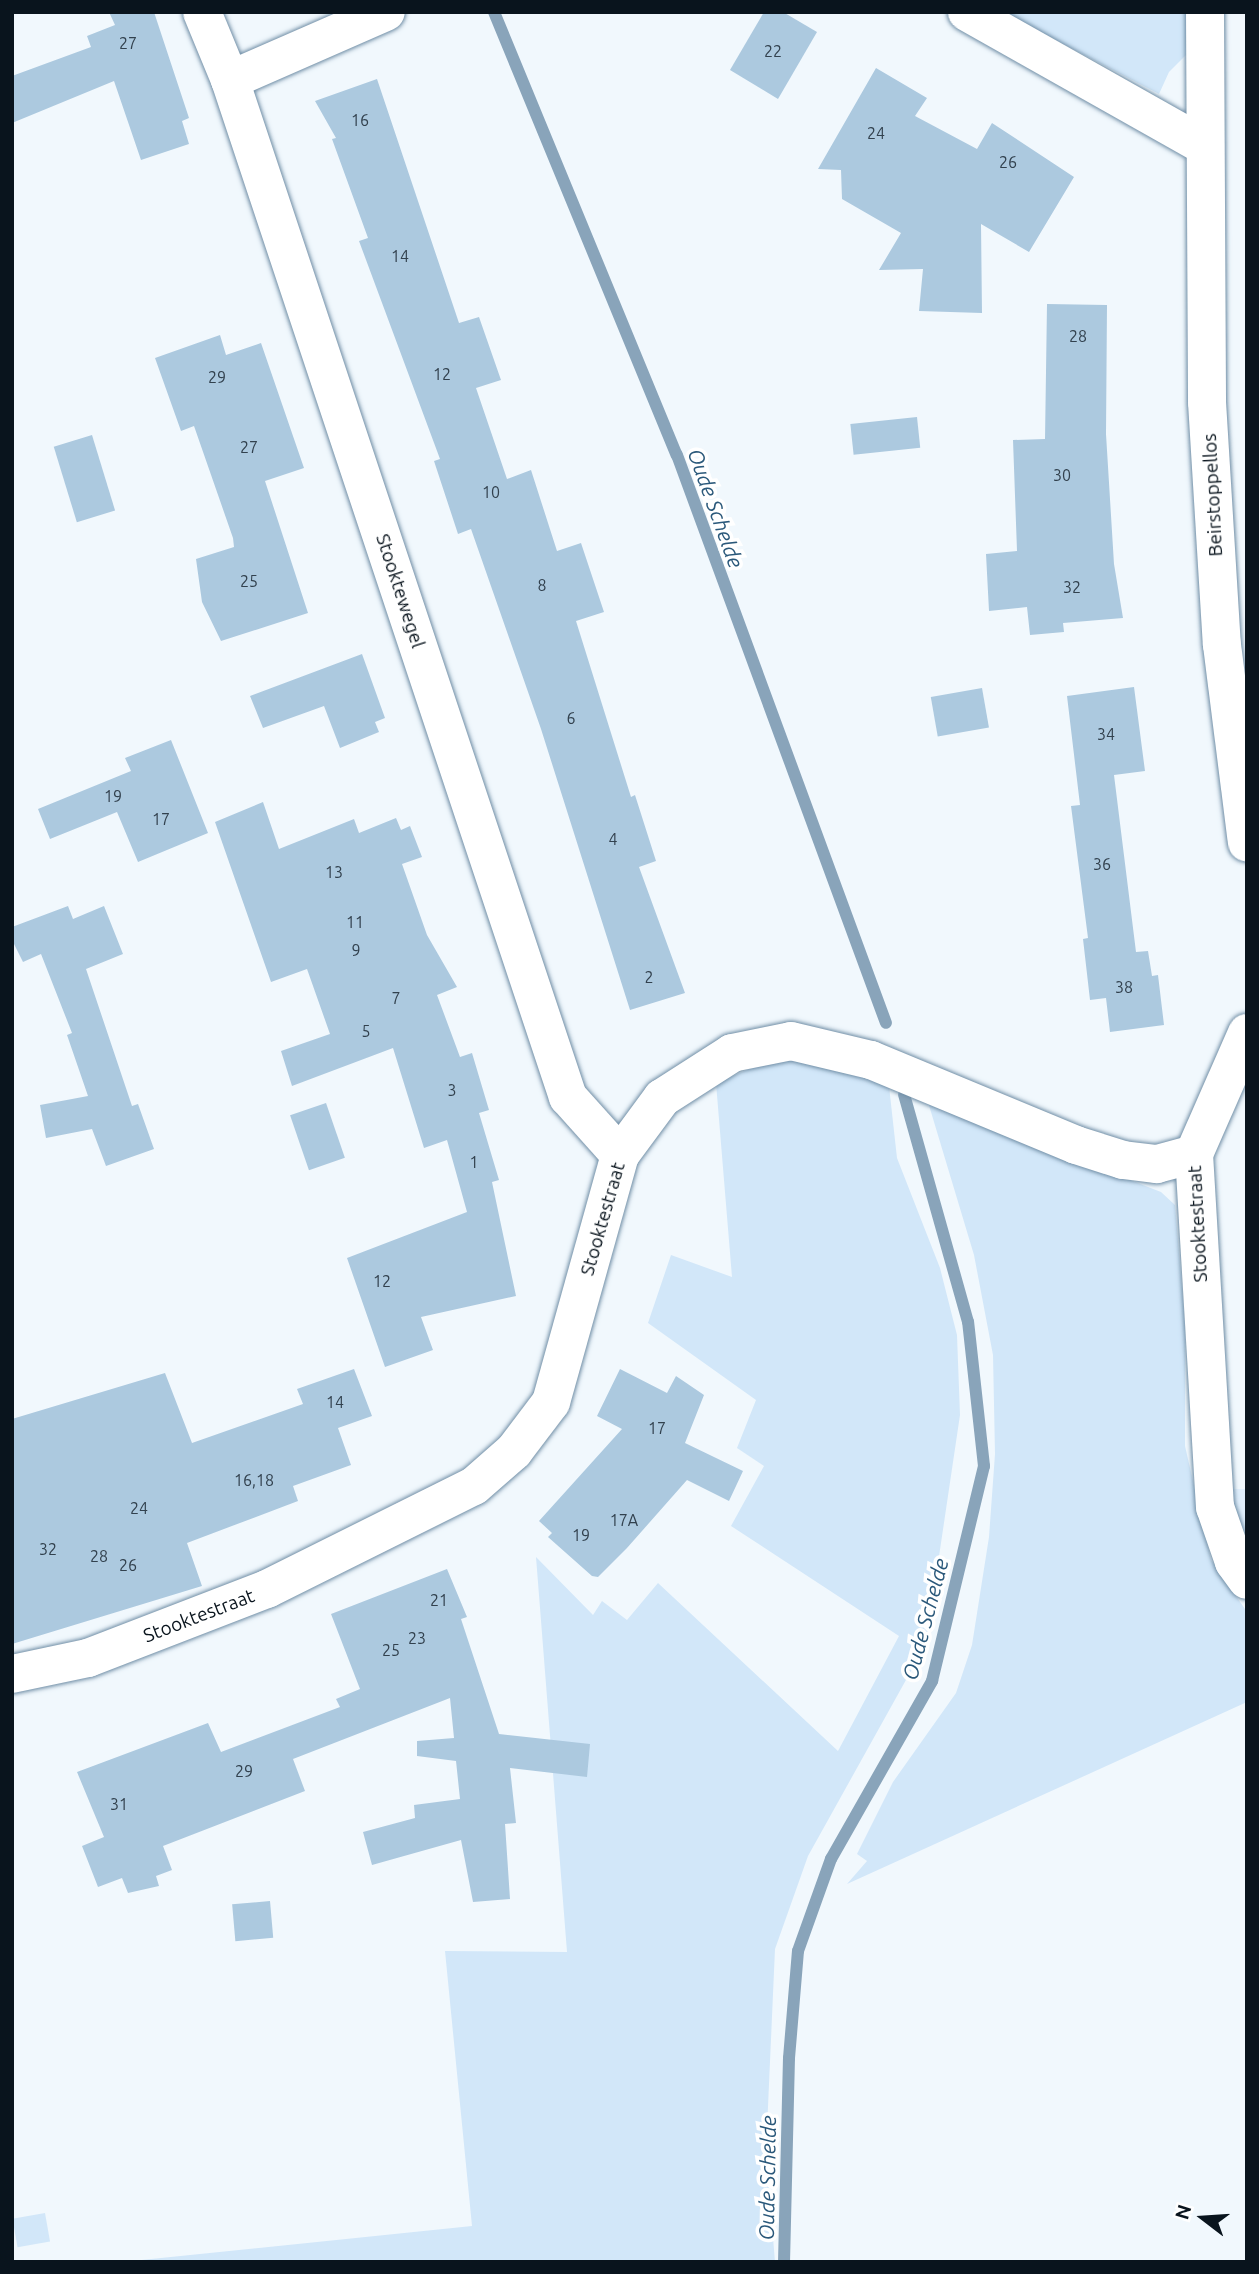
<!DOCTYPE html>
<style>
body{margin:0}
#map{position:relative;width:1259px;height:2274px;overflow:hidden;background:#f1f8fd;font-family:Ubuntu,sans-serif}
div>[style]{position:absolute}
[style*='--x']{left:calc(var(--x)*1px);top:calc(var(--y)*1px);width:calc(var(--w)*1px);rotate:calc(var(--a)*1deg)}
.built>*{inset:0;background:#e0effc}
.green>*{inset:0;background:#d2e7f9;transform-origin:0 0}
.stream>*{height:12px;margin:-6px;padding:0 6px;transform-origin:6px;border-radius:6px;background:#89a4ba}
.building>*{inset:0;background:#acc9df;transform-origin:0 0}
.roads{filter:drop-shadow(0 0 2px #708ea6) drop-shadow(0 0 2px #708ea6)}
.minor>*{height:38px;margin:-19px;padding:0 19px;transform-origin:19px;border-radius:19px;background:#fff}
span{translate:-50% -50%;white-space:nowrap;text-align:center;line-height:1.15;-webkit-text-stroke:7px #fff;paint-order:stroke}
.number-label{font-size:16px;color:#32414e}
.number-label span{-webkit-text-stroke-width:0}
.street-label{font-size:19px;color:#09141d}
.water-label{font-size:21px;color:#2a587a;font-style:italic}
.frame{position:absolute;inset:0;border:14px solid #09141d;pointer-events:none}
.north{position:absolute;left:1168px;top:2183px;width:70px;height:70px;-webkit-text-stroke:5px #fff;paint-order:stroke;rotate:287deg;font-size:19px;font-weight:700;line-height:28px;text-align:center;color:#09141d}
.north::after{content:'';display:block;margin:auto;width:24px;height:32px;background:#09141d;clip-path:polygon(50% 0,100% 100%,50% 72%,0 100%)}
</style>
<div id="map">
<div class="built">
<i style="clip-path:polygon(1228px 1489px,1247px 1489px,1247px 1538px)"></i>
</div>
<div class="green">
<i style="clip-path:polygon(1002px 12px,1191px 12px,1188px 53px,1169px 72px,1159px 94px)"></i>
<i style="clip-path:polygon(809px 1057px,889px 1086px,897px 1158px,940px 1268px,957px 1335px,960px 1415px,926px 1644px,808px 1856px,775px 1949px,766px 2152px,775px 2262px,122px 2262px,472px 2226px,445px 1951px,567px 1952px,536px 1557px,593px 1615px,602px 1601px,627px 1620px,658px 1583px,838px 1751px,899px 1636px,731px 1526px,764px 1466px,737px 1448px,756px 1400px,648px 1323px,671px 1255px,732px 1277px,716px 1083px,771px 1060px)"></i>
<i style="clip-path:polygon(928px 1102px,1161px 1192px,1175px 1205px,1185px 1325px,1185px 1446px,1211px 1560px,1247px 1612px,1247px 1702px,847px 1884px,867px 1861px,857px 1854px,893px 1782px,956px 1693px,972px 1645px,989px 1537px,995px 1454px,993px 1355px,974px 1255px)"></i>
<i style="left:45px;top:2213px;width:29px;height:33px;rotate:80deg"></i>
</div>
<div class="stream">
<i style="--x:494;--y:12;--w:479;--a:67.6"></i>
<i style="--x:677;--y:455;--w:605;--a:69.8"></i>
<i style="--x:784;--y:2262;--w:204;--a:-88.6"></i>
<i style="--x:789;--y:2058;--w:107;--a:-85.2"></i>
<i style="--x:798;--y:1951;--w:98;--a:-70.3"></i>
<i style="--x:831;--y:1859;--w:205;--a:-60.4"></i>
<i style="--x:932;--y:1681;--w:221;--a:-76.4"></i>
<i style="--x:984;--y:1466;--w:145;--a:-96.3"></i>
<i style="--x:968;--y:1322;--w:236;--a:-105.7"></i>
</div>
<div class="building">
<i style="clip-path:polygon(109px 12px,154px 12px,189px 118px,182px 121px,189px 144px,141px 160px,114px 81px,12px 123px,12px 76px,91px 47px,87px 36px,115px 25px)"></i>
<i style="clip-path:polygon(764px 12px,783px 12px,817px 32px,778px 99px,730px 70px)"></i>
<i style="clip-path:polygon(876px 68px,927px 98px,915px 116px,977px 149px,992px 123px,1074px 177px,1029px 252px,981px 224px,982px 313px,919px 311px,923px 269px,879px 270px,901px 233px,842px 199px,841px 170px,818px 169px)"></i>
<i style="clip-path:polygon(377px 79px,459px 323px,479px 317px,501px 380px,476px 388px,507px 479px,531px 470px,557px 551px,581px 543px,604px 612px,576px 621px,631px 797px,635px 795px,656px 861px,639px 867px,685px 993px,630px 1010px,541px 729px,471px 529px,458px 534px,434px 461px,440px 459px,359px 241px,368px 238px,332px 139px,336px 138px,315px 101px)"></i>
<i style="clip-path:polygon(1047px 304px,1107px 305px,1106px 434px,1114px 564px,1123px 618px,1063px 623px,1064px 632px,1030px 635px,1027px 607px,989px 611px,986px 554px,1017px 551px,1013px 440px,1045px 439px)"></i>
<i style="clip-path:polygon(220px 335px,226px 355px,261px 343px,304px 468px,265px 481px,308px 613px,221px 641px,202px 602px,196px 559px,234px 547px,233px 538px,194px 426px,181px 431px,155px 358px)"></i>
<i style="left:917px;top:417px;width:31px;height:67px;rotate:84deg"></i>
<i style="left:92px;top:435px;width:79px;height:40px;rotate:73deg"></i>
<i style="clip-path:polygon(362px 654px,385px 718px,375px 722px,379px 732px,340px 748px,324px 706px,263px 728px,250px 696px)"></i>
<i style="clip-path:polygon(1134px 687px,1145px 771px,1114px 775px,1136px 952px,1148px 951px,1152px 976px,1158px 975px,1164px 1025px,1110px 1032px,1106px 998px,1090px 1000px,1083px 939px,1088px 938px,1071px 806px,1080px 805px,1067px 696px)"></i>
<i style="left:982px;top:688px;width:40px;height:52px;rotate:80deg"></i>
<i style="clip-path:polygon(171px 740px,208px 833px,138px 862px,117px 812px,50px 839px,38px 809px,131px 771px,125px 758px)"></i>
<i style="clip-path:polygon(263px 802px,279px 849px,354px 819px,359px 833px,396px 818px,401px 830px,410px 826px,422px 857px,402px 864px,427px 935px,457px 987px,437px 995px,460px 1057px,472px 1053px,489px 1110px,479px 1113px,499px 1180px,492px 1182px,516px 1296px,421px 1317px,433px 1350px,385px 1367px,347px 1258px,467px 1212px,447px 1140px,424px 1148px,393px 1048px,292px 1086px,281px 1051px,330px 1034px,307px 969px,271px 982px,215px 822px)"></i>
<i style="clip-path:polygon(68px 906px,73px 919px,104px 906px,123px 954px,86px 969px,132px 1106px,138px 1104px,154px 1149px,106px 1166px,92px 1129px,46px 1138px,40px 1105px,88px 1096px,67px 1035px,72px 1033px,41px 954px,23px 962px,12px 940px,12px 927px)"></i>
<i style="left:326px;top:1103px;width:58px;height:38px;rotate:71deg"></i>
<i style="clip-path:polygon(354px 1369px,372px 1416px,338px 1428px,351px 1465px,293px 1486px,298px 1501px,187px 1543px,202px 1586px,12px 1644px,12px 1419px,165px 1373px,192px 1443px,303px 1404px,297px 1389px)"></i>
<i style="clip-path:polygon(620px 1369px,667px 1393px,676px 1376px,704px 1395px,685px 1443px,743px 1471px,729px 1501px,687px 1480px,627px 1548px,598px 1577px,592px 1576px,548px 1537px,552px 1533px,539px 1521px,622px 1429px,597px 1416px)"></i>
<i style="clip-path:polygon(447px 1569px,467px 1617px,461px 1619px,499px 1734px,590px 1744px,587px 1777px,510px 1768px,516px 1823px,505px 1824px,510px 1899px,473px 1902px,461px 1840px,372px 1865px,363px 1832px,415px 1818px,414px 1805px,460px 1799px,456px 1761px,417px 1756px,417px 1741px,454px 1738px,450px 1698px,293px 1759px,305px 1791px,163px 1846px,172px 1870px,156px 1876px,159px 1886px,128px 1893px,122px 1878px,98px 1887px,82px 1846px,104px 1837px,77px 1772px,208px 1723px,221px 1752px,340px 1707px,336px 1699px,360px 1689px,331px 1614px)"></i>
<i style="left:270px;top:1901px;width:37px;height:38px;rotate:85deg"></i>
</div>
<div class="roads">
<div class="minor">
<i style="--x:202;--y:12;--w:74;--a:67.6"></i>
<i style="--x:230;--y:80;--w:1072;--a:71.62"></i>
<i style="--x:568;--y:1097;--w:78;--a:48.1"></i>
<i style="--x:967;--y:12;--w:273;--a:29.4"></i>
<i style="--x:1205;--y:12;--w:390;--a:89.7"></i>
<i style="--x:1207;--y:402;--w:243;--a:86.5"></i>
<i style="--x:1222;--y:645;--w:199;--a:82.8"></i>
<i style="--x:230;--y:80;--w:170;--a:-23.6"></i>
<i style="--x:1247;--y:1033;--w:132;--a:113.7"></i>
<i style="--x:1194;--y:1154;--w:354;--a:86.6"></i>
<i style="--x:1215;--y:1507;--w:58;--a:70.9"></i>
<i style="--x:1234;--y:1562;--w:22;--a:54"></i>
<i style="--x:12;--y:1674;--w:78;--a:-11.9"></i>
<i style="--x:88;--y:1658;--w:192;--a:-21.1"></i>
<i style="--x:267;--y:1589;--w:231;--a:-26.5"></i>
<i style="--x:474;--y:1486;--w:53;--a:-41.2"></i>
<i style="--x:514;--y:1451;--w:61;--a:-52.9"></i>
<i style="--x:551;--y:1402;--w:256;--a:-74.4"></i>
<i style="--x:620;--y:1155;--w:71;--a:-53.6"></i>
<i style="--x:662;--y:1098;--w:83;--a:-32.7"></i>
<i style="--x:732;--y:1053;--w:60;--a:-11.5"></i>
<i style="--x:791;--y:1041;--w:82;--a:13.4"></i>
<i style="--x:871;--y:1060;--w:222;--a:22.5"></i>
<i style="--x:1076;--y:1145;--w:49;--a:17.7"></i>
<i style="--x:1123;--y:1160;--w:34;--a:7"></i>
<i style="--x:1157;--y:1164;--w:38;--a:-15"></i>
</div>
</div>
<div class="number-label">
<span style="left:128px;top:43px">27</span>
<span style="left:773px;top:51px">22</span>
<span style="left:360px;top:120px">16</span>
<span style="left:876px;top:133px">24</span>
<span style="left:1008px;top:162px">26</span>
<span style="left:400px;top:256px">14</span>
<span style="left:1078px;top:336px">28</span>
<span style="left:442px;top:374px">12</span>
<span style="left:217px;top:377px">29</span>
<span style="left:249px;top:447px">27</span>
<span style="left:1062px;top:475px">30</span>
<span style="left:491px;top:492px">10</span>
<span style="left:249px;top:581px">25</span>
<span style="left:542px;top:585px">8</span>
<span style="left:1072px;top:587px">32</span>
<span style="left:571px;top:718px">6</span>
<span style="left:1106px;top:734px">34</span>
<span style="left:113px;top:796px">19</span>
<span style="left:161px;top:819px">17</span>
<span style="left:613px;top:839px">4</span>
<span style="left:1102px;top:864px">36</span>
<span style="left:334px;top:872px">13</span>
<span style="left:355px;top:922px">11</span>
<span style="left:356px;top:950px">9</span>
<span style="left:649px;top:977px">2</span>
<span style="left:1124px;top:987px">38</span>
<span style="left:396px;top:998px">7</span>
<span style="left:366px;top:1031px">5</span>
<span style="left:452px;top:1090px">3</span>
<span style="left:474px;top:1162px">1</span>
<span style="left:382px;top:1281px">12</span>
<span style="left:335px;top:1402px">14</span>
<span style="left:657px;top:1428px">17</span>
<span style="left:254px;top:1480px">16,18</span>
<span style="left:139px;top:1508px">24</span>
<span style="left:624px;top:1520px">17A</span>
<span style="left:581px;top:1535px">19</span>
<span style="left:48px;top:1549px">32</span>
<span style="left:99px;top:1556px">28</span>
<span style="left:128px;top:1565px">26</span>
<span style="left:439px;top:1600px">21</span>
<span style="left:417px;top:1638px">23</span>
<span style="left:391px;top:1650px">25</span>
<span style="left:244px;top:1771px">29</span>
<span style="left:119px;top:1804px">31</span>
</div>
<div class="street-label">
<span style="left:1213px;top:495px;rotate:-93deg">Beirstoppellos</span>
<span style="left:400px;top:591px;rotate:72deg">Stooktewegel</span>
<span style="left:603px;top:1219px;rotate:-74deg">Stooktestraat</span>
<span style="left:1198px;top:1224px;rotate:-93deg">Stooktestraat</span>
<span style="left:199px;top:1616px;rotate:-21deg">Stooktestraat</span>
</div>
<div class="water-label">
<span style="left:716px;top:508px;rotate:70deg">Oude Schelde</span>
<span style="left:925px;top:1619px;rotate:-75deg">Oude Schelde</span>
<span style="left:767px;top:2178px;rotate:-89deg">Oude Schelde</span>
</div>
<div class="frame"></div>
<div class="north">N</div>
</div>
